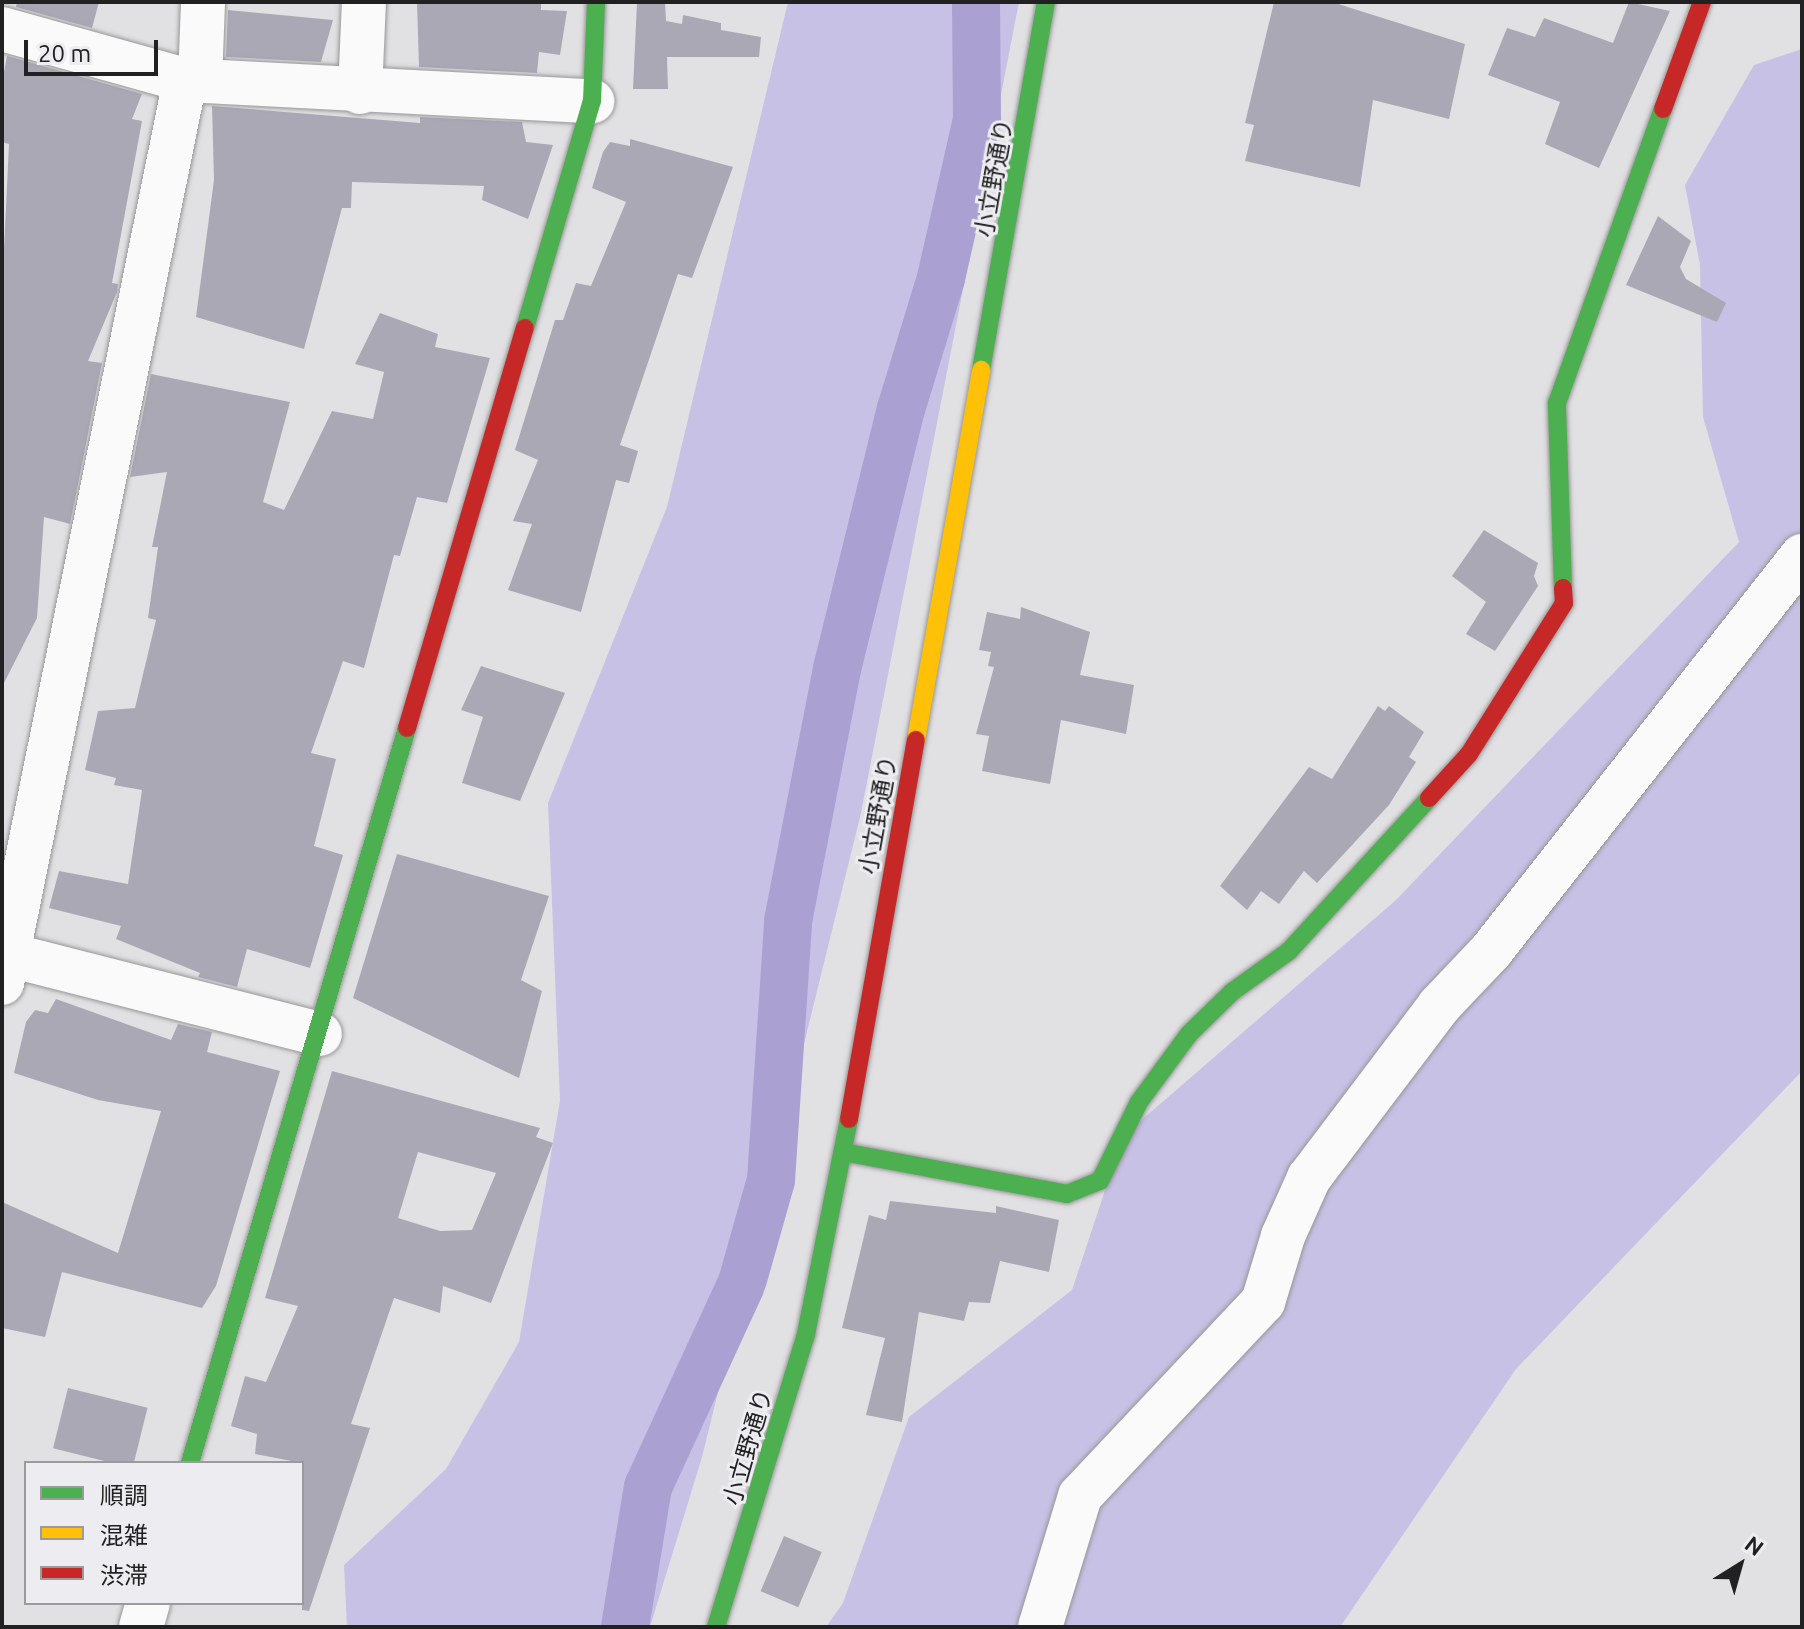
<!DOCTYPE html>
<meta charset="utf-8">
<style>
body{margin:0}
#map{position:relative;width:1804px;height:1629px;overflow:hidden;background:#e1e1e3;font-family:Ubuntu,"Noto Sans JP",sans-serif}
div>[style]{position:absolute}
[style*='--x']{left:calc(var(--x)*1px);top:calc(var(--y)*1px);width:calc(var(--w)*1px);rotate:calc(var(--a)*1deg)}
.green>*{inset:0;background:#c7c1e6}
.canal>*{height:48px;margin:-24px;padding:0 24px;transform-origin:24px;border-radius:24px;background:#aaa1d2}
.building>*{inset:0;background:#aba8b5;transform-origin:0 0}
.roads{filter:drop-shadow(0 0 2px #979698) drop-shadow(0 0 2px #979698)}
.street>*{height:44px;margin:-22px;padding:0 22px;transform-origin:22px;border-radius:22px;background:#fafafb}
.fast>*{height:18px;margin:-9px;padding:0 9px;transform-origin:9px;border-radius:9px;background:#4caf50}
.slow>*{height:18px;margin:-9px;padding:0 9px;transform-origin:9px;border-radius:9px;background:#ffc107}
.jam>*{height:18px;margin:-9px;padding:0 9px;transform-origin:9px;border-radius:9px;background:#c62828}
span{translate:-50% -50%;white-space:nowrap;text-align:center;line-height:1.15;-webkit-text-stroke:6px #ededf1;paint-order:stroke}
.street-label{font-size:24px;color:#212122}
.frame{position:absolute;inset:0;border:4px solid #212122;pointer-events:none}
.legend{position:absolute;left:24px;top:1461px;width:280px;height:144px;box-sizing:border-box;background:#ededf1;border:2px solid #9b9b9e;margin:0;padding:10px 14px;list-style:none;font-size:24px;color:#212122}
.legend li{display:flex;align-items:center;gap:16px;height:40px}
.legend b{width:40px;border:2px solid #9b9b9e}
.north{position:absolute;left:1700px;top:1525px;width:80px;height:80px;-webkit-text-stroke:6px #ededf1;paint-order:stroke;rotate:37deg;font-size:22px;font-weight:700;line-height:32px;text-align:center;color:#212122}
.north::after{content:'';display:block;margin:auto;width:28px;height:36px;background:#212122;clip-path:polygon(50% 0,100% 100%,50% 72%,0 100%)}
.scale{position:absolute;left:24px;top:40px;width:134px;height:36px;box-sizing:border-box;border:4px solid #212122;border-top:0;padding-left:10px;font-size:24px;line-height:28px;white-space:nowrap;color:#212122;-webkit-text-stroke:6px #ededf1;paint-order:stroke}
</style>
<div id="map">
<div class="green">
<i style="clip-path:polygon(788px 2px,1019px 2px,861px 813px,702px 1457px,650px 1627px,347px 1627px,344px 1565px,446px 1469px,519px 1342px,560px 1101px,548px 803px,667px 507px)"></i>
<i style="clip-path:polygon(1802px 49px,1802px 1071px,1516px 1369px,1340px 1627px,826px 1627px,843px 1603px,909px 1417px,1072px 1290px,1123px 1136px,1396px 900px,1739px 542px,1703px 417px,1700px 265px,1685px 185px,1754px 65px)"></i>
</div>
<div class="canal">
<i style="--x:743;--y:1279;--w:103;--a:-74.2"></i>
<i style="--x:771;--y:1180;--w:260;--a:-86.2"></i>
<i style="--x:788;--y:921;--w:257;--a:-79"></i>
<i style="--x:837;--y:669;--w:268;--a:-76.2"></i>
<i style="--x:901;--y:409;--w:137;--a:-73"></i>
<i style="--x:941;--y:278;--w:163;--a:-77.2"></i>
<i style="--x:977;--y:119;--w:117;--a:-90.5"></i>
<i style="--x:625;--y:1627;--w:142;--a:-80.7"></i>
<i style="--x:648;--y:1487;--w:222;--a:-65.3"></i>
</div>
<div class="building">
<i style="clip-path:polygon(17px 2px,99px 2px,92px 28px,16px 7px)"></i>
<i style="clip-path:polygon(417px 2px,541px 2px,541px 10px,567px 11px,560px 55px,539px 52px,537px 73px,419px 67px)"></i>
<i style="clip-path:polygon(637px 2px,665px 2px,666px 21px,682px 24px,683px 15px,721px 23px,721px 30px,761px 37px,759px 57px,667px 57px,668px 89px,633px 89px)"></i>
<i style="clip-path:polygon(1274px 2px,1332px 2px,1465px 44px,1449px 119px,1373px 100px,1360px 187px,1245px 161px,1254px 125px,1245px 123px)"></i>
<i style="clip-path:polygon(1629px 2px,1670px 11px,1599px 168px,1545px 144px,1560px 102px,1488px 75px,1507px 28px,1535px 37px,1544px 18px,1613px 43px)"></i>
<i style="clip-path:polygon(228px 10px,333px 20px,321px 62px,226px 57px)"></i>
<i style="clip-path:polygon(7px 56px,142px 94px,132px 119px,142px 121px,112px 283px,118px 284px,117px 292px,88px 361px,102px 363px,70px 524px,44px 517px,37px 618px,2px 687px,2px 292px,9px 144px,2px 142px,2px 82px)"></i>
<i style="clip-path:polygon(212px 106px,420px 123px,420px 117px,522px 122px,526px 142px,553px 145px,528px 219px,482px 200px,484px 186px,352px 182px,351px 208px,342px 208px,304px 349px,196px 317px,214px 180px)"></i>
<i style="clip-path:polygon(630px 139px,733px 167px,692px 278px,678px 274px,620px 445px,638px 451px,629px 483px,616px 480px,581px 612px,508px 590px,532px 524px,513px 521px,538px 460px,515px 450px,555px 320px,563px 320px,576px 283px,591px 286px,626px 202px,592px 188px,603px 152px,610px 142px,630px 146px)"></i>
<i style="clip-path:polygon(1658px 216px,1691px 241px,1680px 267px,1686px 279px,1726px 303px,1717px 322px,1626px 285px)"></i>
<i style="clip-path:polygon(380px 313px,438px 334px,435px 347px,490px 358px,447px 503px,417px 497px,400px 556px,394px 555px,364px 668px,343px 661px,311px 753px,336px 759px,314px 846px,343px 855px,310px 968px,247px 949px,237px 987px,198px 977px,200px 973px,116px 939px,121px 926px,49px 908px,59px 871px,128px 884px,142px 790px,114px 785px,116px 778px,85px 770px,98px 711px,135px 708px,156px 620px,148px 618px,158px 547px,152px 547px,167px 472px,130px 477px,151px 374px,290px 402px,263px 502px,284px 510px,332px 411px,373px 419px,384px 372px,355px 364px)"></i>
<i style="clip-path:polygon(1484px 530px,1538px 563px,1534px 576px,1538px 586px,1495px 651px,1466px 634px,1486px 602px,1452px 576px)"></i>
<i style="clip-path:polygon(1021px 607px,1090px 632px,1080px 675px,1134px 685px,1126px 734px,1061px 720px,1050px 784px,982px 771px,989px 736px,976px 734px,994px 667px,988px 666px,991px 652px,979px 650px,987px 612px,1020px 619px)"></i>
<i style="clip-path:polygon(481px 666px,565px 693px,520px 801px,462px 783px,483px 717px,461px 710px)"></i>
<i style="clip-path:polygon(1378px 706px,1385px 711px,1389px 706px,1424px 732px,1409px 757px,1416px 762px,1389px 805px,1317px 883px,1304px 871px,1279px 904px,1261px 891px,1247px 910px,1220px 886px,1309px 767px,1332px 779px)"></i>
<i style="clip-path:polygon(397px 854px,549px 896px,521px 980px,542px 991px,519px 1078px,353px 998px)"></i>
<i style="clip-path:polygon(56px 999px,171px 1040px,178px 1024px,212px 1032px,207px 1052px,280px 1071px,216px 1286px,202px 1308px,62px 1272px,45px 1337px,2px 1328px,2px 1202px,118px 1253px,161px 1111px,98px 1100px,14px 1073px,26px 1022px,35px 1010px,48px 1013px)"></i>
<i style="clip-path:polygon(evenodd,332px 1071px,540px 1128px,536px 1137px,553px 1143px,491px 1303px,443px 1286px,440px 1313px,394px 1298px,351px 1424px,370px 1428px,309px 1611px,302px 1610px,302px 1463px,255px 1454px,257px 1434px,231px 1426px,245px 1376px,266px 1382px,298px 1306px,265px 1298px,332px 1071px,418px 1152px,496px 1173px,472px 1230px,440px 1231px,398px 1218px,418px 1152px)"></i>
<i style="clip-path:polygon(890px 1201px,996px 1213px,996px 1206px,1059px 1220px,1049px 1272px,1000px 1261px,990px 1303px,969px 1302px,964px 1321px,919px 1312px,902px 1422px,866px 1415px,885px 1338px,842px 1328px,869px 1215px,886px 1220px)"></i>
<i style="left:68px;top:1388px;width:82px;height:62px;rotate:14deg"></i>
<i style="left:784px;top:1536px;width:41px;height:60px;rotate:23deg"></i>
</div>
<div class="roads">
<div class="street">
<i style="--x:2;--y:29;--w:190;--a:15.6"></i>
<i style="--x:185;--y:80;--w:408;--a:3"></i>
<i style="--x:200;--y:81;--w:79;--a:-87.8"></i>
<i style="--x:360;--y:92;--w:90;--a:-87.5"></i>
<i style="--x:2;--y:953;--w:328;--a:14.3"></i>
<i style="--x:2;--y:983;--w:921;--a:-78.54"></i>
<i style="--x:141;--y:1627;--w:25;--a:-74"></i>
<i style="--x:1040;--y:1627;--w:137;--a:-73"></i>
<i style="--x:1080;--y:1496;--w:267;--a:-46.7"></i>
<i style="--x:1263;--y:1302;--w:69;--a:-73.1"></i>
<i style="--x:1283;--y:1236;--w:64;--a:-65.9"></i>
<i style="--x:1309;--y:1178;--w:216;--a:-52.9"></i>
<i style="--x:1439;--y:1006;--w:76;--a:-46.6"></i>
<i style="--x:1491;--y:951;--w:503;--a:-51.79"></i>
</div>
<div class="fast">
<i style="--x:525;--y:328;--w:237;--a:-73.6"></i>
<i style="--x:592;--y:101;--w:99;--a:-87.7"></i>
<i style="--x:981;--y:370;--w:374;--a:-80"></i>
<i style="--x:1563;--y:588;--w:185;--a:-91.9"></i>
<i style="--x:1557;--y:403;--w:313;--a:-70.2"></i>
<i style="--x:843;--y:1152;--w:228;--a:10.6"></i>
<i style="--x:1067;--y:1194;--w:35;--a:-22"></i>
<i style="--x:1100;--y:1181;--w:88;--a:-63.7"></i>
<i style="--x:1139;--y:1102;--w:84;--a:-53.7"></i>
<i style="--x:1189;--y:1034;--w:60;--a:-44.3"></i>
<i style="--x:1232;--y:992;--w:70;--a:-35.7"></i>
<i style="--x:1289;--y:951;--w:207;--a:-47.5"></i>
<i style="--x:190;--y:1463;--w:766;--a:-73.55"></i>
<i style="--x:716;--y:1627;--w:307;--a:-72.9"></i>
<i style="--x:806;--y:1334;--w:219;--a:-78.7"></i>
</div>
<div class="slow">
<i style="--x:916;--y:740;--w:376;--a:-80"></i>
</div>
<div class="jam">
<i style="--x:1663;--y:109;--w:114;--a:-70"></i>
<i style="--x:407;--y:728;--w:417;--a:-73.6"></i>
<i style="--x:1429;--y:798;--w:59;--a:-47.7"></i>
<i style="--x:1469;--y:754;--w:178;--a:-57.8"></i>
<i style="--x:1564;--y:603;--w:15;--a:-94"></i>
<i style="--x:849;--y:1119;--w:385;--a:-80"></i>
</div>
</div>
<div class="street-label">
<span style="left:994px;top:178px;rotate:-80deg">小立野通り</span>
<span style="left:878px;top:815px;rotate:-80deg">小立野通り</span>
<span style="left:748px;top:1447px;rotate:-74deg">小立野通り</span>
</div>
<div class="frame"></div>
<ul class="legend">
<li><b style="height:10px;background:#4caf50"></b>順調</li>
<li><b style="height:10px;background:#ffc107"></b>混雑</li>
<li><b style="height:10px;background:#c62828"></b>渋滞</li>
</ul>
<div class="north">N</div>
<div class="scale">20 m</div>
</div>
